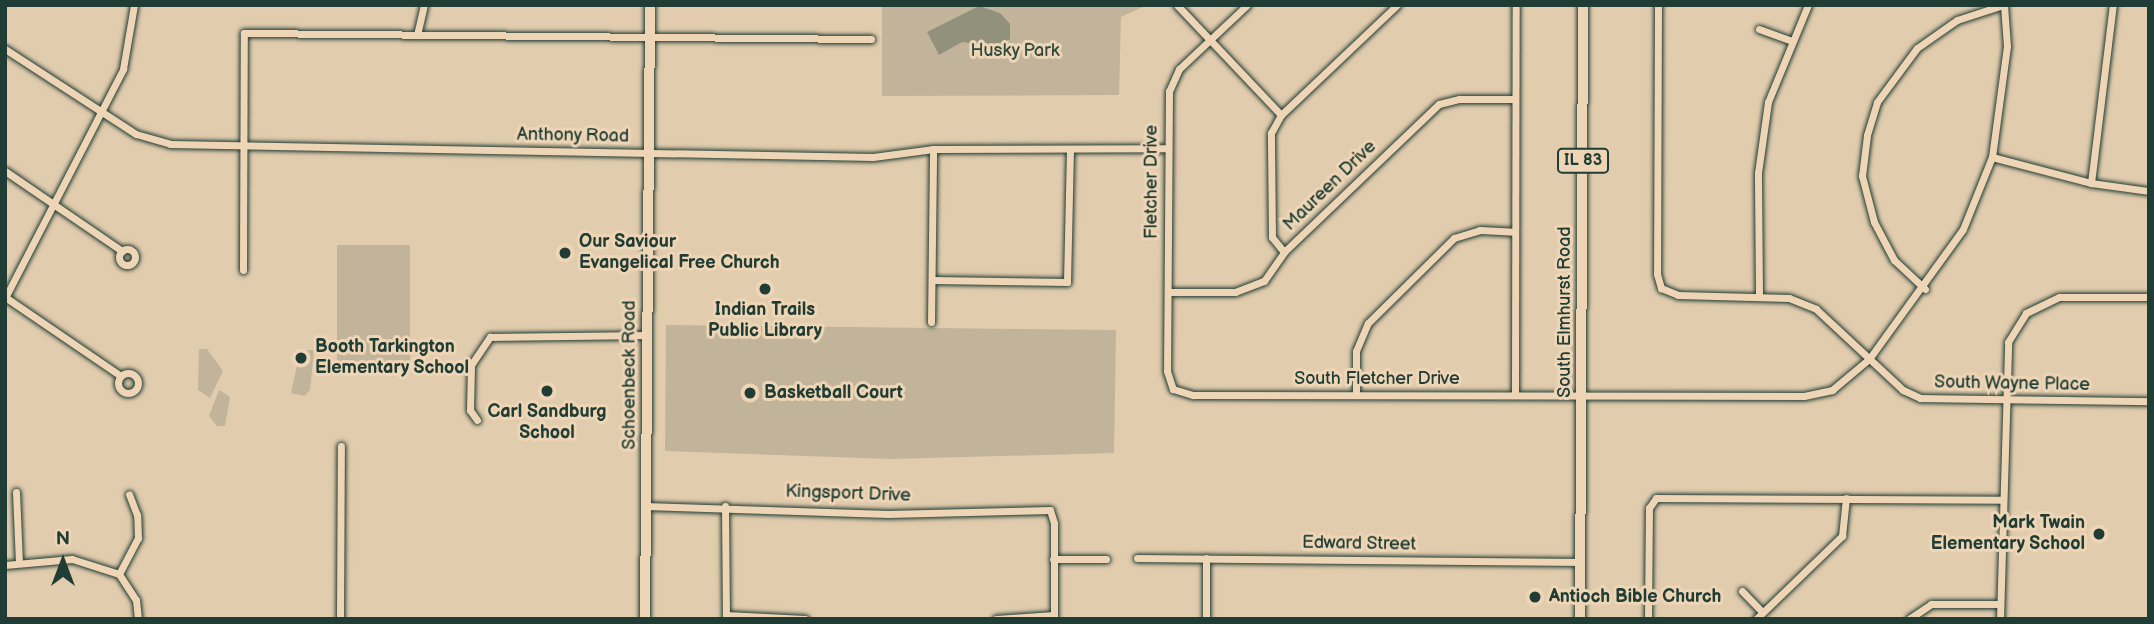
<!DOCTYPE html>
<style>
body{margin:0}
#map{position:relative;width:2154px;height:624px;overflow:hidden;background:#e2ccae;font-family:"Balsamiq Sans",sans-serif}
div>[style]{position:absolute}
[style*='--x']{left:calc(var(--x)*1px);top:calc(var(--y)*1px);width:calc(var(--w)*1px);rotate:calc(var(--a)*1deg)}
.green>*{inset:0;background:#c1b49a;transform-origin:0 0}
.water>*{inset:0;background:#92917c}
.roads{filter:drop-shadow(0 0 2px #1f3d34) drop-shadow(0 0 2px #1f3d34)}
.minor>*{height:7px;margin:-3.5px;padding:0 3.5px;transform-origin:3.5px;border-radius:3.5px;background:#eed5b6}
.minor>.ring{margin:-3.5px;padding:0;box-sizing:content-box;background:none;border:7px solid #eed5b6;border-radius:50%}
.secondary>*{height:10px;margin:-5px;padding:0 5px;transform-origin:5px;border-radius:5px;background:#eed5b6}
.primary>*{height:10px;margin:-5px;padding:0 5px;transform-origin:5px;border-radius:5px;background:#eed5b6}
.dots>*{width:19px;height:19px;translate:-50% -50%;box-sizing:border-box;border:4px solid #eed5b6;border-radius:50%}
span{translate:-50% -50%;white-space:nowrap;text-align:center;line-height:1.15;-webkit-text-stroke:6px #eed5b6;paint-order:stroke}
.shield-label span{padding:2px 5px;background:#eed5b6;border:2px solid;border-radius:5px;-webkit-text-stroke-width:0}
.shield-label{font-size:16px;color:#1f3d34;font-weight:700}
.park-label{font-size:18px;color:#2f493e}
.street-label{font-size:18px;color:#1f3d34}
.poi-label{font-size:18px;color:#1f3d34;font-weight:700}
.left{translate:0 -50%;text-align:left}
.right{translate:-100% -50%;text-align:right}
.frame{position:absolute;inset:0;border:7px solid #1f3d34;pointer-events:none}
.north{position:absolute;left:28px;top:526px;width:70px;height:70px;-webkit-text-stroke:5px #eed5b6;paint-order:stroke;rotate:0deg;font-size:19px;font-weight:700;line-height:28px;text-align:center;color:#1f3d34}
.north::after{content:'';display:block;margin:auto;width:24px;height:32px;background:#1f3d34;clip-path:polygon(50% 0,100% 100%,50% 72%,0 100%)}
</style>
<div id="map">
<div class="green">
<i style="clip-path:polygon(882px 5px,1147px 5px,1121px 17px,1119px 95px,882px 96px)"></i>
<i style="left:337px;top:245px;width:73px;height:116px"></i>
<i style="clip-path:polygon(666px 325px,1116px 330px,1114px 453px,891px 459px,665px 451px)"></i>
<i style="clip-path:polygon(199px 349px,207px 349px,223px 371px,210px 398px,198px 390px)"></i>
<i style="clip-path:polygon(298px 350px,314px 350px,310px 390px,304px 396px,291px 393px,298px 361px,292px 357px)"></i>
<i style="clip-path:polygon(219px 390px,230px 397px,225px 426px,217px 426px,209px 416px)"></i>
</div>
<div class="water">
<i style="clip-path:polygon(979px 6px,1000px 13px,1010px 24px,1010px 39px,997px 47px,962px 42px,939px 55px,927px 32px)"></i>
</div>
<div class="roads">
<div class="minor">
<i style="--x:1177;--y:5;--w:151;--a:46.6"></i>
<i style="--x:1247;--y:5;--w:93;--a:136.7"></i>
<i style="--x:1179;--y:69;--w:24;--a:114"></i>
<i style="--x:1169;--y:91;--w:280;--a:90.4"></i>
<i style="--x:1167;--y:371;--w:19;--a:72"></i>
<i style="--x:1173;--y:389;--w:21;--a:17"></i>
<i style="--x:1193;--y:395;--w:611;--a:0.09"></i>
<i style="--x:1804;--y:396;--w:29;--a:-12"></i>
<i style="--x:1832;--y:390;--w:48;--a:-40"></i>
<i style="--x:1869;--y:359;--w:160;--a:-54.1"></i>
<i style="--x:1963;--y:229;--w:78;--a:-68.1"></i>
<i style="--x:1992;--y:157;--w:112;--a:-82.3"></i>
<i style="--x:2007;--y:46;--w:41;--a:-94.2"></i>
<i style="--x:1658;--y:5;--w:269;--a:90.2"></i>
<i style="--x:1657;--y:274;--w:15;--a:74"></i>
<i style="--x:1661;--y:288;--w:18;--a:22"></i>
<i style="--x:1678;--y:295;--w:111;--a:1.5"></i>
<i style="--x:1789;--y:298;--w:29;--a:22"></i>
<i style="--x:1816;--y:309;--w:119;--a:43"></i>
<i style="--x:1903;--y:390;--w:19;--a:25"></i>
<i style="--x:1920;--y:398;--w:229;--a:0.8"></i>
<i style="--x:1759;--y:29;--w:33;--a:20"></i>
<i style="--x:417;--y:35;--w:31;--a:-77"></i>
<i style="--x:5;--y:49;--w:156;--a:33"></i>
<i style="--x:136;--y:134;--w:35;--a:16"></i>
<i style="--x:170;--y:144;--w:703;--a:1.06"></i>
<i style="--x:873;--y:157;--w:61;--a:-7.6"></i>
<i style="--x:933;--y:149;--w:233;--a:-0.2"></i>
<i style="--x:1992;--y:157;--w:102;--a:14.7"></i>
<i style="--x:2091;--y:183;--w:59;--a:7.9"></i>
<i style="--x:5;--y:171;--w:142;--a:34.4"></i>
<i style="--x:2091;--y:183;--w:179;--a:-83"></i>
<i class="ring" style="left:119px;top:249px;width:9px;height:9px"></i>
<i style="--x:1284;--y:252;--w:19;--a:-129"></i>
<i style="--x:1272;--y:237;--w:104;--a:-90.6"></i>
<i style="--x:1271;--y:133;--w:21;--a:-61"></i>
<i style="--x:1281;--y:115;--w:160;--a:-43.5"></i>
<i style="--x:243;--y:270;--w:237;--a:-89.8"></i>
<i style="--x:244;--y:33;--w:627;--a:0.55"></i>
<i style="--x:932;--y:280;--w:135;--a:0.8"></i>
<i style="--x:1067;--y:282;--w:133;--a:-88.7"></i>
<i style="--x:1925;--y:289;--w:42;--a:-136.9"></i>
<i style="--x:1894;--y:260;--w:43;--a:-117.8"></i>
<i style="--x:1874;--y:222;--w:48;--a:-104.6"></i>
<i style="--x:1862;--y:176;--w:41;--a:-83"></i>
<i style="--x:1867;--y:135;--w:34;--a:-73"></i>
<i style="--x:1877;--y:102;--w:67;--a:-53.5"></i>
<i style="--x:1917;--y:48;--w:49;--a:-35"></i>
<i style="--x:1957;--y:20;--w:48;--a:-18.1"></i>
<i style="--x:1168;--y:292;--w:67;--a:0"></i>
<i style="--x:1235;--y:292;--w:31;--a:-21"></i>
<i style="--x:1264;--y:281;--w:35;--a:-55"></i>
<i style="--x:1284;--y:252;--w:214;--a:-43.7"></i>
<i style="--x:1439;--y:104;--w:21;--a:-14"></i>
<i style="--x:1459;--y:99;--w:56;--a:0"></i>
<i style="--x:1759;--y:295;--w:122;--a:-90.5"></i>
<i style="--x:1758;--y:173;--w:72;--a:-82"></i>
<i style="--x:1768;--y:102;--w:105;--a:-67.6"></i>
<i style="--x:5;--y:297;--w:140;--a:34.3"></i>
<i style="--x:5;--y:298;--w:258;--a:-62.7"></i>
<i style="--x:123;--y:69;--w:65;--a:-80.2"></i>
<i style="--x:931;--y:322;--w:173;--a:-89.3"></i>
<i class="ring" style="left:118px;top:373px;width:13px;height:13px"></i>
<i style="--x:1356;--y:394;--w:43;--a:-90"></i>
<i style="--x:1356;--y:351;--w:30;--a:-67"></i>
<i style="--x:1368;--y:323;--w:121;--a:-44.7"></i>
<i style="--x:1454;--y:238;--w:27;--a:-17"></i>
<i style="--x:1480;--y:230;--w:34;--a:3"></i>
<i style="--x:1515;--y:395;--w:390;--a:-89.9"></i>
<i style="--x:477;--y:420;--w:12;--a:-125"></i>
<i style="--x:470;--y:410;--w:45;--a:-88.7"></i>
<i style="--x:471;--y:365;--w:34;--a:-56"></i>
<i style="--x:490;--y:337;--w:156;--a:-0.7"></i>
<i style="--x:16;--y:492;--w:71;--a:87.6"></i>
<i style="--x:645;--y:506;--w:243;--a:1.9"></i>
<i style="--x:888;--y:514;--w:162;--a:-1.4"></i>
<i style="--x:1050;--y:510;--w:14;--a:73"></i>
<i style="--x:1054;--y:523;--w:96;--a:90"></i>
<i style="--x:725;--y:506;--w:113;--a:89.5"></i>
<i style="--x:1137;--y:558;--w:444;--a:0.5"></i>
<i style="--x:1206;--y:558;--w:61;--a:90"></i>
<i style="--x:1053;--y:559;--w:53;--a:0"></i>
<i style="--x:5;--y:565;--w:67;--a:-5.1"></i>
<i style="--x:72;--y:559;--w:49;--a:17.7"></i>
<i style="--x:119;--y:574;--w:31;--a:57"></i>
<i style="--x:136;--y:600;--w:19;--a:84"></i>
<i style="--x:119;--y:574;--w:41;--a:-62.2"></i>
<i style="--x:138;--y:538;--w:23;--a:-92"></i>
<i style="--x:137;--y:515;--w:22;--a:-111"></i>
<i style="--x:1742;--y:591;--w:29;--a:46"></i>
<i style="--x:726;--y:615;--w:79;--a:2.9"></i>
<i style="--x:340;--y:619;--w:173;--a:-89.7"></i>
<i style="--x:996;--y:619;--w:58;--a:-3.9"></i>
<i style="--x:1648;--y:619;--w:111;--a:-89.5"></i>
<i style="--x:1649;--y:508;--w:12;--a:-55"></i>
<i style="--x:1656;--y:498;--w:346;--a:0.3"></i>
<i style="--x:1756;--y:619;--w:120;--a:-44"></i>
<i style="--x:1842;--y:536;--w:38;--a:-84"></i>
<i style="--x:1909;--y:619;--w:27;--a:-34"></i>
<i style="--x:1931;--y:604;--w:69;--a:0"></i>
<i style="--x:2000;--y:619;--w:277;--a:-88.3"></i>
<i style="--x:2008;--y:342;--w:34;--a:-58"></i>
<i style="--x:2026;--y:313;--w:37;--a:-26"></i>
<i style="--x:2059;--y:297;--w:90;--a:0"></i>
</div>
<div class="secondary">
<i style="--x:645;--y:619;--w:614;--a:-89.53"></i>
</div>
<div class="primary">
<i style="--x:1580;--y:619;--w:614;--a:-89.72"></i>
</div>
</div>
<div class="dots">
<i style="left:565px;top:253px;background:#1f3d34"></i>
<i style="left:765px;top:289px;background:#1f3d34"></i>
<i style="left:301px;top:358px;background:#1f3d34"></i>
<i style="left:547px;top:391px;background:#1f3d34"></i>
<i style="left:750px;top:393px;background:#1f3d34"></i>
<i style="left:2099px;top:534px;background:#1f3d34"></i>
<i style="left:1535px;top:597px;background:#1f3d34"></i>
</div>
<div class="shield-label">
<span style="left:1583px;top:161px">IL 83</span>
</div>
<div class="park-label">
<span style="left:1015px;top:51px">Husky Park</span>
</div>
<div class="street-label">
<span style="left:573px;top:136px;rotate:1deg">Anthony Road</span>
<span style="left:1152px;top:182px;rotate:-90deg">Fletcher Drive</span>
<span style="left:1330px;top:186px;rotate:-44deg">Maureen Drive</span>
<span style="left:1565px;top:312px;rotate:-90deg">South Elmhurst Road</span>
<span style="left:630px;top:375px;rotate:-90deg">Schoenbeck Road</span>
<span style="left:1377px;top:379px">South Fletcher Drive</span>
<span style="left:2012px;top:384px;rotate:1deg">South Wayne Place</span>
<span style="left:848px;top:494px;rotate:2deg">Kingsport Drive</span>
<span style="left:1359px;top:544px;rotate:1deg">Edward Street</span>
</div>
<div class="poi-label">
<span class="left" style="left:579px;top:253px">Our Saviour<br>Evangelical Free Church</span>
<span style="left:765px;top:321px">Indian Trails<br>Public Library</span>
<span class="left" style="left:315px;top:358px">Booth Tarkington<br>Elementary School</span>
<span class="left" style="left:764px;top:393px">Basketball Court</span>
<span style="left:547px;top:423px">Carl Sandburg<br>School</span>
<span class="right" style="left:2085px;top:534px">Mark Twain<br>Elementary School</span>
<span class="left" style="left:1549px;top:597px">Antioch Bible Church</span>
</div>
<div class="frame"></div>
<div class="north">N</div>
</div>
